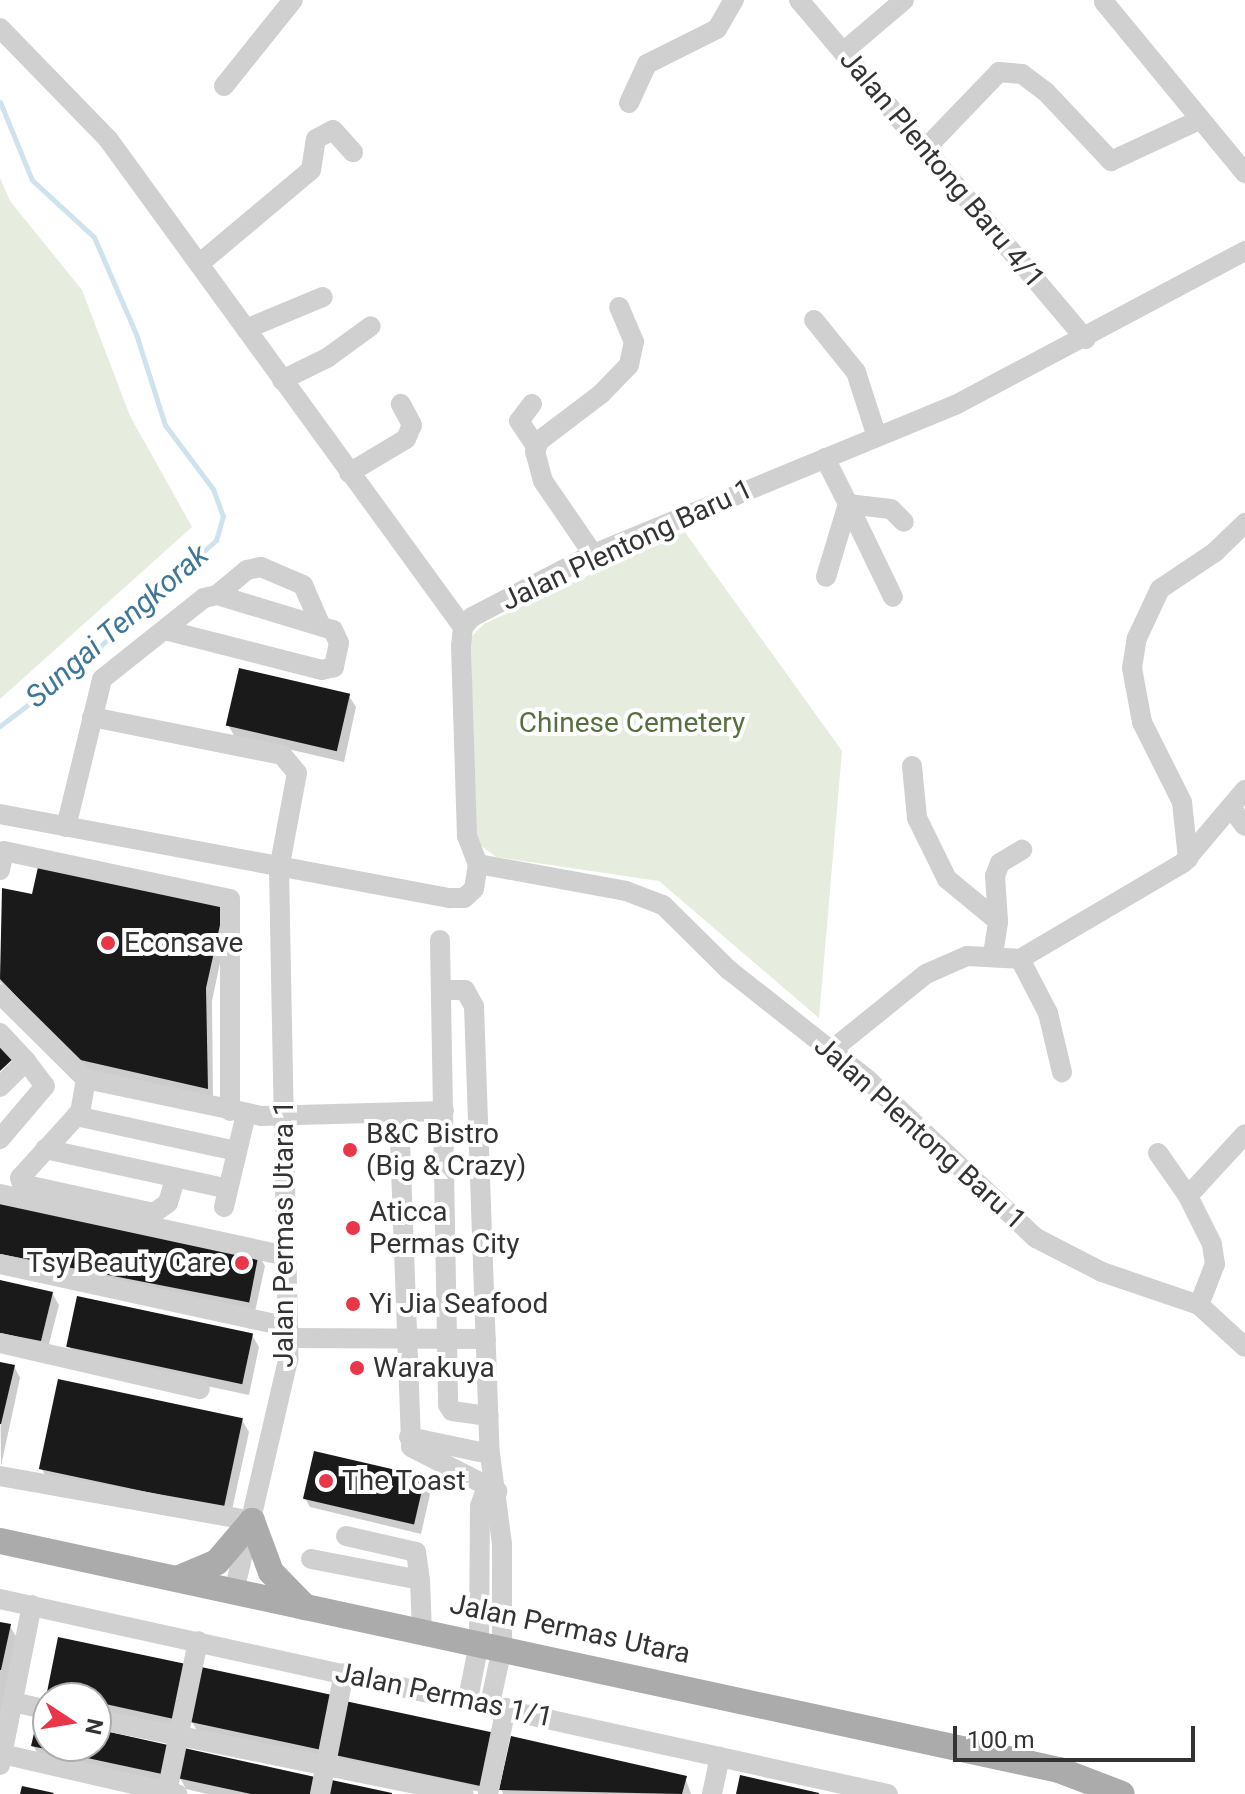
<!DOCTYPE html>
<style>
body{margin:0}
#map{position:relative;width:1245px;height:1794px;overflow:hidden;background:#fff;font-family:Roboto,sans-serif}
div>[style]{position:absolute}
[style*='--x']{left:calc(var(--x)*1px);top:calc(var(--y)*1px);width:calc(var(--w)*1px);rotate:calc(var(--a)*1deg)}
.green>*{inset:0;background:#e6ecde}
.shadow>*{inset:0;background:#0003}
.stream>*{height:5px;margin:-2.5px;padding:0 2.5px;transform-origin:2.5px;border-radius:2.5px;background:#cee3ee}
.building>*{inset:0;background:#1a1a1a;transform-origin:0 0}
.minor>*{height:20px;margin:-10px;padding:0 10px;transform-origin:10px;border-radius:10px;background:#d0d0d0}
.major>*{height:26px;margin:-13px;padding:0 13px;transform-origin:13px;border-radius:13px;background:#ababab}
.dots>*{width:22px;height:22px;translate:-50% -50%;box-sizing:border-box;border:4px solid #fff;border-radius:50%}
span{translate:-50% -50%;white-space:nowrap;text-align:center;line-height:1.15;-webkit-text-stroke:8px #fff;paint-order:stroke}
.street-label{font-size:28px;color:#333}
.park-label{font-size:28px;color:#57703e}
.poi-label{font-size:28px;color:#333}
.left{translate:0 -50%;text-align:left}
.right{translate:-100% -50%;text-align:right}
.water-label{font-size:30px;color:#3e7798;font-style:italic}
.north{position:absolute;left:32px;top:1682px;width:80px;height:80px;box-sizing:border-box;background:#fff;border:2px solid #adadad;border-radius:50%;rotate:102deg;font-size:22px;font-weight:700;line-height:32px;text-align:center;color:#333}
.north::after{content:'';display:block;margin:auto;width:28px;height:36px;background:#e93648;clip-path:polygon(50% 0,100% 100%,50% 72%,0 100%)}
.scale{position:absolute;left:953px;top:1726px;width:242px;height:36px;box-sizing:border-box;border:4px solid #333;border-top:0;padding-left:10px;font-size:24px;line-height:28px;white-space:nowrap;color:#333;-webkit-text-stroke:6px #fff;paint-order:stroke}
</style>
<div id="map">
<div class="green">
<i style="clip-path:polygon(0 178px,10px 201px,82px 290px,130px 416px,192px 527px,0 699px)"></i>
<i style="clip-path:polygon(684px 531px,842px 751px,819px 1018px,659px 881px,496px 857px,475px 841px,471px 637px,484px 624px)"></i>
</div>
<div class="shadow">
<i style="clip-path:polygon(349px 696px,356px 707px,344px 762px,235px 737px,228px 725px)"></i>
<i style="clip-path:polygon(4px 891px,229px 920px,212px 1001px,213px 1100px,85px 1070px,0 982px)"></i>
<i style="clip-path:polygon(0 1204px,258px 1254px,265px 1266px,254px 1316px,0 1263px)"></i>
<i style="clip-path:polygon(0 1283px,52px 1293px,59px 1305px,47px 1352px,0 1342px)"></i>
<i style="clip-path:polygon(252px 1335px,259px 1347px,249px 1395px,75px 1358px,69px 1346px)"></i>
<i style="clip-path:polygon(0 1364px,14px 1366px,20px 1378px,1px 1466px)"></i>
<i style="clip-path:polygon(242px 1420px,249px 1432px,230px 1519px,48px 1480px,41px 1468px)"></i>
<i style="clip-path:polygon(424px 1479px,431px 1490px,421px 1534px,310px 1507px,305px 1498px)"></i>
<i style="clip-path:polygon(0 1624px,10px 1626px,17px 1638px,0 1716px)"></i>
<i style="clip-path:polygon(184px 1666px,180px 1730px,96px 1712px,96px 1698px,53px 1698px,49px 1691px)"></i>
<i style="clip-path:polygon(329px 1697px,325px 1761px,199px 1734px,192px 1722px)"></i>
<i style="clip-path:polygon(48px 1720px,48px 1746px,96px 1746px,96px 1731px,167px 1746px,168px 1785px,40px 1757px,33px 1746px)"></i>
<i style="clip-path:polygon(496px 1735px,492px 1794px,342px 1766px,336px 1754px)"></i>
<i style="clip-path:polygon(685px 1777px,691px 1794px,503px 1794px,501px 1789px)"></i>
<i style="clip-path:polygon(180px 1778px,319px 1794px,207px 1794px,186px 1789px)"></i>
</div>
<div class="stream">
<i style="--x:0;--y:102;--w:84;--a:67.7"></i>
<i style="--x:32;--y:180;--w:84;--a:42.6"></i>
<i style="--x:94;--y:237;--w:106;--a:66.6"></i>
<i style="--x:136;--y:334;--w:96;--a:72.3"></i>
<i style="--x:165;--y:425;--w:80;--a:53.1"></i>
<i style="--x:213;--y:489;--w:29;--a:70"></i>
<i style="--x:223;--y:516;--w:25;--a:106"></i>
<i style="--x:216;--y:540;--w:191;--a:137.5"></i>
<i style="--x:75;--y:669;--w:94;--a:142.8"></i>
</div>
<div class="building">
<i style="left:239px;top:668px;width:114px;height:59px;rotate:13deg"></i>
<i style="clip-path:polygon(38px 867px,224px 907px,206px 988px,208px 1089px,76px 1059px,0 979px,2px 888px,32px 894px)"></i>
<i style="clip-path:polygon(0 1041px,15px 1057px,0 1071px)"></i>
<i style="left:0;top:1201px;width:264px;height:52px;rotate:11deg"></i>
<i style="clip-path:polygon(0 1280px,53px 1292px,41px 1341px,0 1333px)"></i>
<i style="left:77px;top:1296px;width:180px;height:52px;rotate:12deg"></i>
<i style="clip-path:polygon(0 1362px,15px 1365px,1px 1424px,0 1424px)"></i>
<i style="left:58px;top:1379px;width:189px;height:92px;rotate:12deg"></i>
<i style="left:314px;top:1451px;width:114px;height:49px;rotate:13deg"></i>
<i style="clip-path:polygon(0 1622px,11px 1624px,1px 1670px,0 1670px)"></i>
<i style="clip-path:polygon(58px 1637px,186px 1664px,174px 1719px,96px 1702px,96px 1698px,47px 1692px)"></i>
<i style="left:201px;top:1667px;width:133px;height:56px;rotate:12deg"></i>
<i style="left:345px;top:1701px;width:156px;height:55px;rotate:12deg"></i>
<i style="clip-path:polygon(38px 1716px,48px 1718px,48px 1746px,96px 1746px,96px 1729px,168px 1745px,162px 1774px,31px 1746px)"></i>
<i style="clip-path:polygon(511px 1736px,687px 1776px,682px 1794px,499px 1790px)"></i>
<i style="clip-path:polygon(184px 1748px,315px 1777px,311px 1794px,251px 1794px,177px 1778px)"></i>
<i style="clip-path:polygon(740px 1775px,819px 1793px,819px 1794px,736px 1794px)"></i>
<i style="clip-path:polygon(327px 1779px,392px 1793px,392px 1794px,324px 1794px)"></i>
<i style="clip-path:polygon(22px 1786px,54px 1793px,53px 1794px,20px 1794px)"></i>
</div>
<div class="minor">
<i style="--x:799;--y:0;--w:444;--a:49.8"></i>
<i style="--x:1104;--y:2;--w:222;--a:50.5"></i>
<i style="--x:0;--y:28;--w:155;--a:45.8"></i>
<i style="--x:108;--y:139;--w:603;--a:53.97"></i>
<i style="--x:843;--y:52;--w:80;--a:-40.4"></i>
<i style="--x:224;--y:86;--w:110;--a:-51.3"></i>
<i style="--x:629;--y:103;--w:43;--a:-65.2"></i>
<i style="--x:647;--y:64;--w:78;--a:-26.6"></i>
<i style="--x:717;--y:29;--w:34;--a:-60"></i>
<i style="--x:925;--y:149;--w:107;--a:-46.1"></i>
<i style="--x:999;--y:72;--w:23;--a:5"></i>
<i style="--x:1022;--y:74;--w:30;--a:37"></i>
<i style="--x:1046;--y:92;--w:95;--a:46.7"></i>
<i style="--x:1111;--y:161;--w:95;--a:-24.9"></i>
<i style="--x:1245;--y:251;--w:328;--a:152"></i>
<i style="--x:955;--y:405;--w:391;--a:157.6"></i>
<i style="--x:593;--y:554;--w:136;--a:152.5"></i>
<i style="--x:472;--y:617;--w:13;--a:132"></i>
<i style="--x:463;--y:627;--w:19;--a:96"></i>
<i style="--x:461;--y:646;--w:190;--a:88.2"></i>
<i style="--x:467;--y:836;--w:30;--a:69"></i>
<i style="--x:478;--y:864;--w:150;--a:10.3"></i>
<i style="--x:626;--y:891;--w:40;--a:21"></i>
<i style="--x:663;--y:905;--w:93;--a:44.6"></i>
<i style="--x:729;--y:970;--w:176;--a:38.3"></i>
<i style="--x:867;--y:1079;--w:232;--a:43.3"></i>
<i style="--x:1036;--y:1238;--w:74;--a:27.3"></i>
<i style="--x:1102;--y:1272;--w:102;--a:18.8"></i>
<i style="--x:1199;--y:1305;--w:62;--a:42.4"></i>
<i style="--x:199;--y:264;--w:146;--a:-40"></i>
<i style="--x:311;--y:170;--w:31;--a:-81"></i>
<i style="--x:316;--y:139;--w:19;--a:-28"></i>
<i style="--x:333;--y:130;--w:30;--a:48"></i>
<i style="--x:814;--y:320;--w:67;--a:51.1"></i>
<i style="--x:856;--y:372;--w:68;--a:72.1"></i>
<i style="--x:246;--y:329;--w:83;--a:-22.6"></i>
<i style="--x:282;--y:380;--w:50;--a:-26.1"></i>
<i style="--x:327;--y:358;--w:54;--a:-36"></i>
<i style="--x:532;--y:404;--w:21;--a:127"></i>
<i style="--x:519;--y:421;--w:30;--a:56"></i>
<i style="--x:825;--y:458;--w:51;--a:63.4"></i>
<i style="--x:848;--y:504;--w:76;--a:106.8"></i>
<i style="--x:349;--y:473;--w:66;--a:-30.8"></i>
<i style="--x:406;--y:439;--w:15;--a:-67"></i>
<i style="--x:412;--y:425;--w:24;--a:-118"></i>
<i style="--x:848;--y:504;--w:103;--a:64.2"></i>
<i style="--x:848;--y:504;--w:43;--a:6.6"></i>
<i style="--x:891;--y:509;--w:18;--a:45"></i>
<i style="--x:593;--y:554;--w:88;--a:-124.4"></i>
<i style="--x:543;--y:481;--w:30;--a:-105"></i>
<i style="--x:535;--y:452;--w:12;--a:-70"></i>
<i style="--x:539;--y:441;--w:78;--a:-37.2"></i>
<i style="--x:601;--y:394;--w:40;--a:-46"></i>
<i style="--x:629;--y:365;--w:24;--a:-78"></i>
<i style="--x:634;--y:342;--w:38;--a:-113"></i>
<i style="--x:217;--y:595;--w:39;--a:-40"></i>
<i style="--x:247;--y:570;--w:14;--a:-12"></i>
<i style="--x:261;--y:567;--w:46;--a:23.2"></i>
<i style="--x:303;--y:585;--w:45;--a:66.3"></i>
<i style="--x:92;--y:717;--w:194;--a:11.3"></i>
<i style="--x:282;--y:755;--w:23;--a:50"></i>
<i style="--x:297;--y:773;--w:98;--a:100.6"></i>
<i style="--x:279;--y:869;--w:491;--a:88.9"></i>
<i style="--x:288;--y:1360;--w:238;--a:103.1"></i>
<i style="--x:912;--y:766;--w:52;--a:84.5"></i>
<i style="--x:917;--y:818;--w:68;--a:63.8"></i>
<i style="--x:947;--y:879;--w:66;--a:39.5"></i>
<i style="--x:1232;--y:809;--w:21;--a:53"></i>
<i style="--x:0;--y:814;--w:458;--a:10.6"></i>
<i style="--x:450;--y:898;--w:14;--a:0"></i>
<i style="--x:464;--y:898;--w:13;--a:-42"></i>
<i style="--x:474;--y:889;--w:25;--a:-81"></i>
<i style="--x:66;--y:827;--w:152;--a:-76.3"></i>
<i style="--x:102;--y:679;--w:130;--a:-38.5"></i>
<i style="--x:204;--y:598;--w:13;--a:-13"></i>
<i style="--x:217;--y:595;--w:121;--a:16.8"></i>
<i style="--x:333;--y:630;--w:14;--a:65"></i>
<i style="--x:339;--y:643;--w:25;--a:102"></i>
<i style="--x:334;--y:667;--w:12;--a:166"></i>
<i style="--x:322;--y:670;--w:162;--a:-165.7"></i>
<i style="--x:1188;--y:859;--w:57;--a:-96"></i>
<i style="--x:1182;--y:802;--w:89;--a:-116.6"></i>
<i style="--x:1142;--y:722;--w:55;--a:-100.5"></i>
<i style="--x:1132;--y:668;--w:30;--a:-81"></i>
<i style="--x:1137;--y:638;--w:54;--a:-64.9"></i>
<i style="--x:1160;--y:589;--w:66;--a:-33.9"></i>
<i style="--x:1215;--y:552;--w:42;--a:-44"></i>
<i style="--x:0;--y:870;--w:19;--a:-78"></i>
<i style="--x:4;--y:851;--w:231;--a:12"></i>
<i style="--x:230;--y:899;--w:212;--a:90"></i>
<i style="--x:440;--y:940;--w:465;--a:89"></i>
<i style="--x:448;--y:1405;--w:7;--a:56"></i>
<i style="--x:452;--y:1411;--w:37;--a:8"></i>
<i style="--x:993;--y:954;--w:33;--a:-81"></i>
<i style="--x:998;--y:921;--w:45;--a:-93.8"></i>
<i style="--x:995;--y:876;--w:14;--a:-69"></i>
<i style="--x:1000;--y:863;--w:26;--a:-31"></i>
<i style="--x:1020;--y:959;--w:189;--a:-30.5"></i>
<i style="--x:1183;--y:863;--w:96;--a:-49.7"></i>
<i style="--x:1020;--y:959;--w:61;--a:62.6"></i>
<i style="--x:1048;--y:1013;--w:61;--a:76.7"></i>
<i style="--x:441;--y:990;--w:24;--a:0"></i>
<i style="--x:465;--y:990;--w:18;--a:61"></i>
<i style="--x:474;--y:1006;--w:448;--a:88"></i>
<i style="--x:490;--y:1454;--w:91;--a:82.4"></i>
<i style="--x:502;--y:1544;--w:104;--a:90"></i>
<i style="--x:502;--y:1648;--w:57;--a:102.1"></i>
<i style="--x:0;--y:994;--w:121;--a:44.7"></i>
<i style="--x:86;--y:1079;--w:179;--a:11.9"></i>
<i style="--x:261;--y:1116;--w:183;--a:-1.6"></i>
<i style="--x:0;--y:1033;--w:38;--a:47"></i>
<i style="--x:833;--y:1049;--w:119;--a:-38.9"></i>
<i style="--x:926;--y:974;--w:45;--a:-23.7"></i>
<i style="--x:967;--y:956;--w:53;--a:3.2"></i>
<i style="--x:86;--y:1079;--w:34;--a:100"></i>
<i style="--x:80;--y:1112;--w:89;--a:132.3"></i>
<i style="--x:20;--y:1178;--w:6;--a:72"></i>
<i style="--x:22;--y:1184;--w:135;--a:12.4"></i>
<i style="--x:154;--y:1213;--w:17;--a:-36"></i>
<i style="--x:168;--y:1203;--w:26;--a:-74"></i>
<i style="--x:0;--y:1087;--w:37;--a:-45"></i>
<i style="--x:26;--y:1061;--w:31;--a:53"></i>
<i style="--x:45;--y:1086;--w:70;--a:130.3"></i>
<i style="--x:399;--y:1114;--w:333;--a:87.9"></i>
<i style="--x:411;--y:1447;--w:97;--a:27.1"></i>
<i style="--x:76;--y:1116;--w:165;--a:12.3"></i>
<i style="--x:45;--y:1149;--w:187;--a:12.3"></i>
<i style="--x:1158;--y:1153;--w:52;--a:55.1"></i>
<i style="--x:0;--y:1194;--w:293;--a:12.2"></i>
<i style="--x:224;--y:1207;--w:96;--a:-76.7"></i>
<i style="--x:0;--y:1264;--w:295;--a:12.3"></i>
<i style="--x:1199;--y:1305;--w:44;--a:-68.7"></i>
<i style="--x:1215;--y:1264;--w:20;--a:-99"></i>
<i style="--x:1212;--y:1244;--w:54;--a:-116.6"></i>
<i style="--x:1188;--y:1196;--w:84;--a:-47.4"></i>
<i style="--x:288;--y:1338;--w:198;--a:0.3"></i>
<i style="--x:0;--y:1343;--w:205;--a:13"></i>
<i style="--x:409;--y:1437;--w:83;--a:11.9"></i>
<i style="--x:0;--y:1476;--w:256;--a:10.1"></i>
<i style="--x:346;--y:1536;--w:72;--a:12.9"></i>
<i style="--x:416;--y:1552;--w:28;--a:82"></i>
<i style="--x:311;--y:1559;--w:111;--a:10.9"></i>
<i style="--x:420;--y:1580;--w:52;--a:87.8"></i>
<i style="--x:0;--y:1599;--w:909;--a:12.39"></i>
<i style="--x:468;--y:1699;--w:57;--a:-78.9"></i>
<i style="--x:479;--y:1643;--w:137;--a:-89.6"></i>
<i style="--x:480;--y:1506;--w:30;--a:-70"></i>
<i style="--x:13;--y:1702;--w:36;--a:13"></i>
<i style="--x:96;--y:1719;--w:375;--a:11.5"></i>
<i style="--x:2;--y:1754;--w:180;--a:12.9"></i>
<i style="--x:0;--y:1765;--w:163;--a:-78.7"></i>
<i style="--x:167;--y:1792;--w:154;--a:-78.4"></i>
<i style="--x:320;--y:1794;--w:123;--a:-78.8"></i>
<i style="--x:488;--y:1794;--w:88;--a:-78.2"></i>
<i style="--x:712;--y:1794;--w:38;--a:-78"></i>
</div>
<div class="major">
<i style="--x:252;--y:1521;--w:54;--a:69.6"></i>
<i style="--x:271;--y:1572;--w:49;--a:45.8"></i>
<i style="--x:0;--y:1541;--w:1083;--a:12.2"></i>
<i style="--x:1059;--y:1770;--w:67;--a:20.9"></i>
<i style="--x:177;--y:1579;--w:43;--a:-23"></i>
<i style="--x:217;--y:1562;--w:54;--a:-49.5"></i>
</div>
<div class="dots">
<i style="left:108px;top:943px;background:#e93648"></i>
<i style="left:350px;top:1150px;background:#e93648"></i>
<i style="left:353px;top:1228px;background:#e93648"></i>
<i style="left:242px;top:1263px;background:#e93648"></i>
<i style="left:353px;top:1304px;background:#e93648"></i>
<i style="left:357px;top:1368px;background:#e93648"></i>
<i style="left:326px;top:1481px;background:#e93648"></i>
</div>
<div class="street-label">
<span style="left:942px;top:169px;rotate:50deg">Jalan Plentong Baru 4/1</span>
<span style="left:627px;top:545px;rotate:-25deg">Jalan Plentong Baru 1</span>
<span style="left:920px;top:1133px;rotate:42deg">Jalan Plentong Baru 1</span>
<span style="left:284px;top:1234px;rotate:-90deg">Jalan Permas Utara 1</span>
<span style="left:570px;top:1629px;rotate:12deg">Jalan Permas Utara</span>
<span style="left:444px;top:1695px;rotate:12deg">Jalan Permas 1/1</span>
</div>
<div class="park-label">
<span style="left:632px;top:723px">Chinese Cemetery</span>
</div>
<div class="poi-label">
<span class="left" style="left:124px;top:943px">Econsave</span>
<span class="left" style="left:366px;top:1150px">B&amp;C Bistro<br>(Big &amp; Crazy)</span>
<span class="left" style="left:369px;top:1228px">Aticca<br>Permas City</span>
<span class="right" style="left:226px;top:1263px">Tsy Beauty Care</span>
<span class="left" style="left:369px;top:1304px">Yi Jia Seafood</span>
<span class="left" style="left:373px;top:1368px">Warakuya</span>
<span class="left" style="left:342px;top:1481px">The Toast</span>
</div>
<div class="water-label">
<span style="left:117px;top:626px;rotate:-41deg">Sungai Tengkorak</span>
</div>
<div class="north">N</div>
<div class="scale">100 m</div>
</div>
